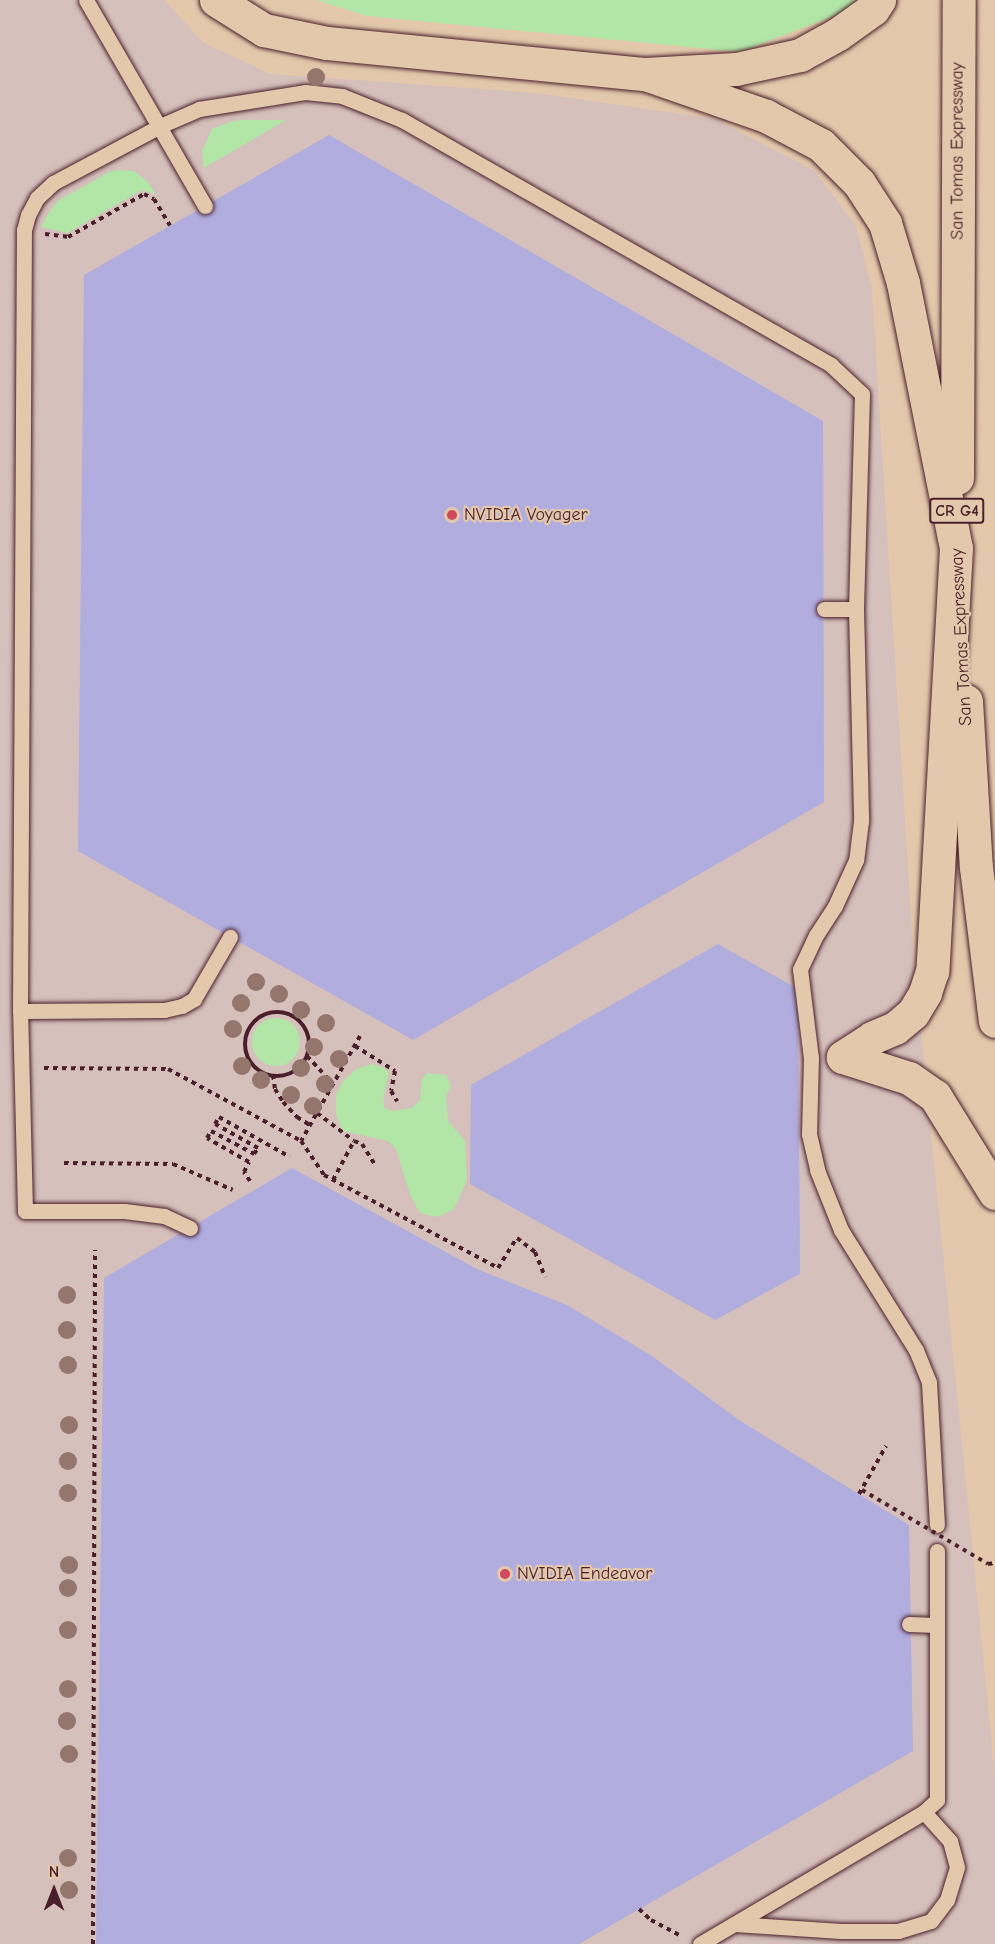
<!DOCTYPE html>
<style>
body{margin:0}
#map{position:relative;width:995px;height:1944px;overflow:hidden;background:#e4c8ac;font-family:"Comic Neue",sans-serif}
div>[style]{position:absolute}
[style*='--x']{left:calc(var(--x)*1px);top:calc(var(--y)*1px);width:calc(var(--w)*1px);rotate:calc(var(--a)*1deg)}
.built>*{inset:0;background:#d5c0bb}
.green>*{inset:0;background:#b2e6a7}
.round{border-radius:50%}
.building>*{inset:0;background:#b1adde}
.path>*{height:4px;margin-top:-2px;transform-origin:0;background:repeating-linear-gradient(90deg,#4a1f2b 0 4.5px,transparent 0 9px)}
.path>.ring{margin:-2px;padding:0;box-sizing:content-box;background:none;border:4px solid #4a1f2b;border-radius:50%}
.roads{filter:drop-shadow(0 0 2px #4a1f2b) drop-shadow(0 0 2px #4a1f2b)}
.service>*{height:15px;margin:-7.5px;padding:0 7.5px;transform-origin:7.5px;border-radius:7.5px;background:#e4c8ac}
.trunk>*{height:33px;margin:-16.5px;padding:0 16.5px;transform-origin:16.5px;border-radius:16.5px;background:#e4c8ac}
.path-bridge>*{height:4px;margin-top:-2px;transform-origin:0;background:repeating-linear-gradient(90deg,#4a1f2b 0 4.5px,transparent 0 9px)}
.trees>*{width:18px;height:18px;margin:-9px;border-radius:50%;background:#95766c}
.dots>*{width:16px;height:16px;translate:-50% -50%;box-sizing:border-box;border:3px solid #e4c8ac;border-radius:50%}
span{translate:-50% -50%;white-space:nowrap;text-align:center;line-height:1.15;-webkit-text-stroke:4.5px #e4c8ac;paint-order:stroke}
.shield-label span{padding:2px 4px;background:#e4c8ac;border:2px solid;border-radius:4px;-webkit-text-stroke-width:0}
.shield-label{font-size:16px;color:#4a1f2b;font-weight:700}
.street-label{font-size:18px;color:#4a1f2b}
.poi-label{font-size:18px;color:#4a1f2b}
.left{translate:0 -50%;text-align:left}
.north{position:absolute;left:24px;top:1860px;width:60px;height:60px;-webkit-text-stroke:4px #e4c8ac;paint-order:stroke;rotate:0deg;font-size:16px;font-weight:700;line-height:24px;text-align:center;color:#4a1f2b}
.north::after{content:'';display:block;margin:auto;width:21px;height:27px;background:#4a1f2b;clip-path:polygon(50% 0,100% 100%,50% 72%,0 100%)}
</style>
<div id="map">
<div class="built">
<i style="clip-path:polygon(0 0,164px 0,204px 43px,271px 74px,537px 93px,715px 119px,815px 171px,856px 226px,872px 289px,913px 950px,995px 1777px,995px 1944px,0 1944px)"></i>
</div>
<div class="green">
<i style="clip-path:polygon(316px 0,859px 0,852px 9px,740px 52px,367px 16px)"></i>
<i style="clip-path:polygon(243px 120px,286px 120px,204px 168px,202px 151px,212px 129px,230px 122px)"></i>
<i style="clip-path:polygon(117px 170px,134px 171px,148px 182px,155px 194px,142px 190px,67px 233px,41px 227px,47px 215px,58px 201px,109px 172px)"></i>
<i class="round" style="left:252px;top:1018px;width:48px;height:48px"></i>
<i style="clip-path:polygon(372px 1064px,384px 1068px,389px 1073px,383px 1099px,385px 1108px,393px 1111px,412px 1108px,420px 1100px,422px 1080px,427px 1073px,446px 1075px,451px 1086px,446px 1096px,448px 1121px,465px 1141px,467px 1180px,454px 1209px,438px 1217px,420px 1213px,411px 1197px,396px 1149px,388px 1141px,343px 1131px,336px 1115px,336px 1095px,344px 1080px,358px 1068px)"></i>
</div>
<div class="building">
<i style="clip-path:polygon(329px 135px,823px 421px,824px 802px,413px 1040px,78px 851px,84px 275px)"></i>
<i style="clip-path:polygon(718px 944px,798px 989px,800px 1274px,715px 1320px,470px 1184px,471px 1085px)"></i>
<i style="clip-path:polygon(292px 1168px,477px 1269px,567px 1305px,652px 1356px,739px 1420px,909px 1525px,913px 1751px,579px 1944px,96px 1944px,104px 1278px)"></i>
</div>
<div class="path">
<i style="--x:45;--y:234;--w:23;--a:7"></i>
<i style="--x:68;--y:237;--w:87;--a:-29.5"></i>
<i style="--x:144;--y:194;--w:11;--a:27"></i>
<i style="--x:154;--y:199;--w:31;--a:59"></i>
<i class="ring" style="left:245px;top:1012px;width:60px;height:60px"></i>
<i style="--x:360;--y:1036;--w:120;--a:119.3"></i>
<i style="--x:301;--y:1141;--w:41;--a:55.9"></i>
<i style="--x:324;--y:1175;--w:197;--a:28.1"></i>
<i style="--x:498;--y:1268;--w:36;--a:-58"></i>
<i style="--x:517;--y:1238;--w:23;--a:38"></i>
<i style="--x:535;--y:1252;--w:27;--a:68"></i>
<i style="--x:355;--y:1046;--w:47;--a:32"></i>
<i style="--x:395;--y:1071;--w:20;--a:101"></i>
<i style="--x:391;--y:1091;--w:12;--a:59"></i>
<i style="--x:307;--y:1056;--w:38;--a:47"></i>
<i style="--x:44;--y:1068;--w:124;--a:0.5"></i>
<i style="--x:168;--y:1069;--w:151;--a:28.4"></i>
<i style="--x:273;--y:1075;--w:14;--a:82"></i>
<i style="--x:275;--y:1089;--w:15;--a:58"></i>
<i style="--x:283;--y:1102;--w:21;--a:47"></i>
<i style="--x:297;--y:1117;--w:15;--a:32"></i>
<i style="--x:317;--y:1113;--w:46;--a:37.1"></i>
<i style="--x:64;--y:1163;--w:109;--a:0.5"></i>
<i style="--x:173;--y:1164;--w:65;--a:23.4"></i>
<i style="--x:333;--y:1180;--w:44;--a:-61.7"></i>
<i style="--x:354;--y:1141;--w:9;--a:21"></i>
<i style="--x:362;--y:1144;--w:26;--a:58"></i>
<i style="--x:250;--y:1181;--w:11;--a:-124"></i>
<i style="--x:244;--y:1172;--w:11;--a:-63"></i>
<i style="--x:249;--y:1162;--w:48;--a:-150.3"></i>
<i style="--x:207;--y:1138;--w:8;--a:-60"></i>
<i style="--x:211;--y:1131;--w:49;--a:28.1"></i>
<i style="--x:254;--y:1154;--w:7;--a:-56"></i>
<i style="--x:258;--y:1148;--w:49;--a:-150.8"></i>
<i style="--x:215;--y:1124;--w:8;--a:-60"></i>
<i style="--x:219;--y:1117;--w:81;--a:29.4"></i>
<i style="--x:859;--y:1494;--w:55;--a:-60.6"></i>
<i style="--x:988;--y:1564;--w:7;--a:-8"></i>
<i style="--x:639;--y:1909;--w:16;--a:43"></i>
<i style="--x:651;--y:1920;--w:34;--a:28"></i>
<i style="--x:93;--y:1944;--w:694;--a:-89.83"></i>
</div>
<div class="roads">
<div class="service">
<i style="--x:86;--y:0;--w:238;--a:60"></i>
<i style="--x:824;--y:609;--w:32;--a:0"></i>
<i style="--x:20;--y:1011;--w:144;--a:-0.4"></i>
<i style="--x:164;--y:1010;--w:18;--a:-13"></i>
<i style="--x:182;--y:1006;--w:14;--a:-30"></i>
<i style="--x:194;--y:999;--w:72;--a:-59.9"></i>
<i style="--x:190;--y:1228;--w:29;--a:-155"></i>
<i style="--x:164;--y:1216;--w:40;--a:-172.9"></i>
<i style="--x:124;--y:1211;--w:99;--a:180"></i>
<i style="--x:25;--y:1211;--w:200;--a:-91.4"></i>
<i style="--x:20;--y:1011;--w:781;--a:-89.71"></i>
<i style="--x:24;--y:230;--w:16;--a:-75"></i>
<i style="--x:28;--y:215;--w:19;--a:-62"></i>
<i style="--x:37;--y:198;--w:22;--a:-43"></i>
<i style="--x:53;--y:183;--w:121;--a:-28"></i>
<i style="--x:160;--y:126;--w:43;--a:-23.6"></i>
<i style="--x:199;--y:109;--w:107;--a:-9.1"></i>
<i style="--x:305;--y:92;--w:37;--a:6"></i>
<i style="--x:342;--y:96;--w:65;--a:21.8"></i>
<i style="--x:402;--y:120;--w:494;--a:29.7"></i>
<i style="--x:831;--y:365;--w:42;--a:43.1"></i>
<i style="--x:862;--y:394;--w:215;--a:91.6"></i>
<i style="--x:856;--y:609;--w:212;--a:88.6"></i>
<i style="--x:861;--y:821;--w:39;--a:97"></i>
<i style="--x:856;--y:860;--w:51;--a:114.5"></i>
<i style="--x:835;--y:906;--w:35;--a:123"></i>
<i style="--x:816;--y:935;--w:38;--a:115"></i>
<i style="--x:800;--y:969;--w:90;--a:83"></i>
<i style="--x:811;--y:1058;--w:76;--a:91.5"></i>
<i style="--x:809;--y:1134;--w:37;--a:77"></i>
<i style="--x:817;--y:1170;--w:65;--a:68.2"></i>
<i style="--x:841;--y:1230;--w:142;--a:58"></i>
<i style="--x:916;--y:1350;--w:35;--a:68"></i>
<i style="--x:929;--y:1382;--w:143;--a:86.8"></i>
<i style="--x:909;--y:1624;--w:28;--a:2"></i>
<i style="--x:735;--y:1924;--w:106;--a:3.8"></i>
<i style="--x:841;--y:1931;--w:57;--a:0"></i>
<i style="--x:898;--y:1931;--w:34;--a:-17"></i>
<i style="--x:931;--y:1921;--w:26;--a:-53"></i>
<i style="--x:947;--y:1900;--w:34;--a:-73"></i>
<i style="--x:957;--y:1867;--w:27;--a:-105"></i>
<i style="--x:950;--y:1841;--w:39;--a:-132"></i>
<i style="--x:700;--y:1944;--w:260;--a:-30.5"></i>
<i style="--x:924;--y:1812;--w:18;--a:-43"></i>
<i style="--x:937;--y:1800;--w:249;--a:-90"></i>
</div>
<div class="trunk">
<i style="--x:216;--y:0;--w:57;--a:32"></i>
<i style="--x:264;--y:30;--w:64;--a:11.7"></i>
<i style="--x:327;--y:43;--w:320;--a:5.6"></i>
<i style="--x:645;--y:74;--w:91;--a:-3.1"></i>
<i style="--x:736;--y:69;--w:66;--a:-12.3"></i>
<i style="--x:800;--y:55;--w:43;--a:-28.9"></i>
<i style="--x:838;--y:34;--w:43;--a:-35.5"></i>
<i style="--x:873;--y:9;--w:11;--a:-56"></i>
<i style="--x:645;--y:74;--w:128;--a:19.1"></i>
<i style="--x:766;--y:116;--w:62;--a:27.8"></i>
<i style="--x:821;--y:145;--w:54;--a:45"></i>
<i style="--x:859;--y:183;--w:48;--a:57"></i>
<i style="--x:885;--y:223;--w:63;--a:73.3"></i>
<i style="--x:903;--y:283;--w:270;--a:78.7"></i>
<i style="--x:956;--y:548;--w:424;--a:93.2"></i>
<i style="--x:932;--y:971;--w:23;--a:108"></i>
<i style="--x:925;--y:993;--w:23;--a:121"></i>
<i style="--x:913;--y:1013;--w:23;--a:140"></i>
<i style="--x:895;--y:1028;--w:25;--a:157"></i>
<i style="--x:872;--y:1038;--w:35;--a:147"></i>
<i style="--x:957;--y:478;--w:478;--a:-89.8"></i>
<i style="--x:966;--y:701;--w:166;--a:86.6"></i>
<i style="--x:976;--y:867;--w:155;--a:83"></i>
<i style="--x:843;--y:1057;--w:69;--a:17.7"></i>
<i style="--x:909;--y:1078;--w:32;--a:35"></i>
<i style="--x:935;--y:1096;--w:114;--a:58.3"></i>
</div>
</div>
<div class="path-bridge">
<i style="--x:862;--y:1490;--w:146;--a:30.4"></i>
</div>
<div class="trees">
<i style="left:316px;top:77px"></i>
<i style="left:256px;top:982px"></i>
<i style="left:279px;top:994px"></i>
<i style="left:241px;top:1003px"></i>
<i style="left:301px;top:1010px"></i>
<i style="left:326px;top:1023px"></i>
<i style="left:233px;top:1029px"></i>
<i style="left:314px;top:1047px"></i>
<i style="left:339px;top:1059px"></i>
<i style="left:242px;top:1066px"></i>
<i style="left:301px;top:1068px"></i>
<i style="left:261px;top:1080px"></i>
<i style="left:325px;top:1084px"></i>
<i style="left:291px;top:1095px"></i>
<i style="left:313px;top:1106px"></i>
<i style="left:67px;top:1295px"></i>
<i style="left:67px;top:1330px"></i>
<i style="left:68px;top:1365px"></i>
<i style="left:69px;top:1425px"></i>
<i style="left:68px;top:1461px"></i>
<i style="left:68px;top:1493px"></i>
<i style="left:69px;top:1565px"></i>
<i style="left:68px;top:1588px"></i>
<i style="left:68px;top:1630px"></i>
<i style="left:68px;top:1689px"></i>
<i style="left:67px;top:1721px"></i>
<i style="left:69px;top:1754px"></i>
<i style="left:68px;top:1858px"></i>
<i style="left:69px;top:1890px"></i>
</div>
<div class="dots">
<i style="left:452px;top:515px;background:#d1495b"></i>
<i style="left:505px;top:1574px;background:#d1495b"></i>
</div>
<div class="shield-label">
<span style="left:957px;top:511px">CR G4</span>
</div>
<div class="street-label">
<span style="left:958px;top:151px;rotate:-90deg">San Tomas Expressway</span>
<span style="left:962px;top:637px;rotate:-93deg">San Tomas Expressway</span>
</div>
<div class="poi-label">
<span class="left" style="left:464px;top:515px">NVIDIA Voyager</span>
<span class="left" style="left:517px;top:1574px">NVIDIA Endeavor</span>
</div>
<div class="north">N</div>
</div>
